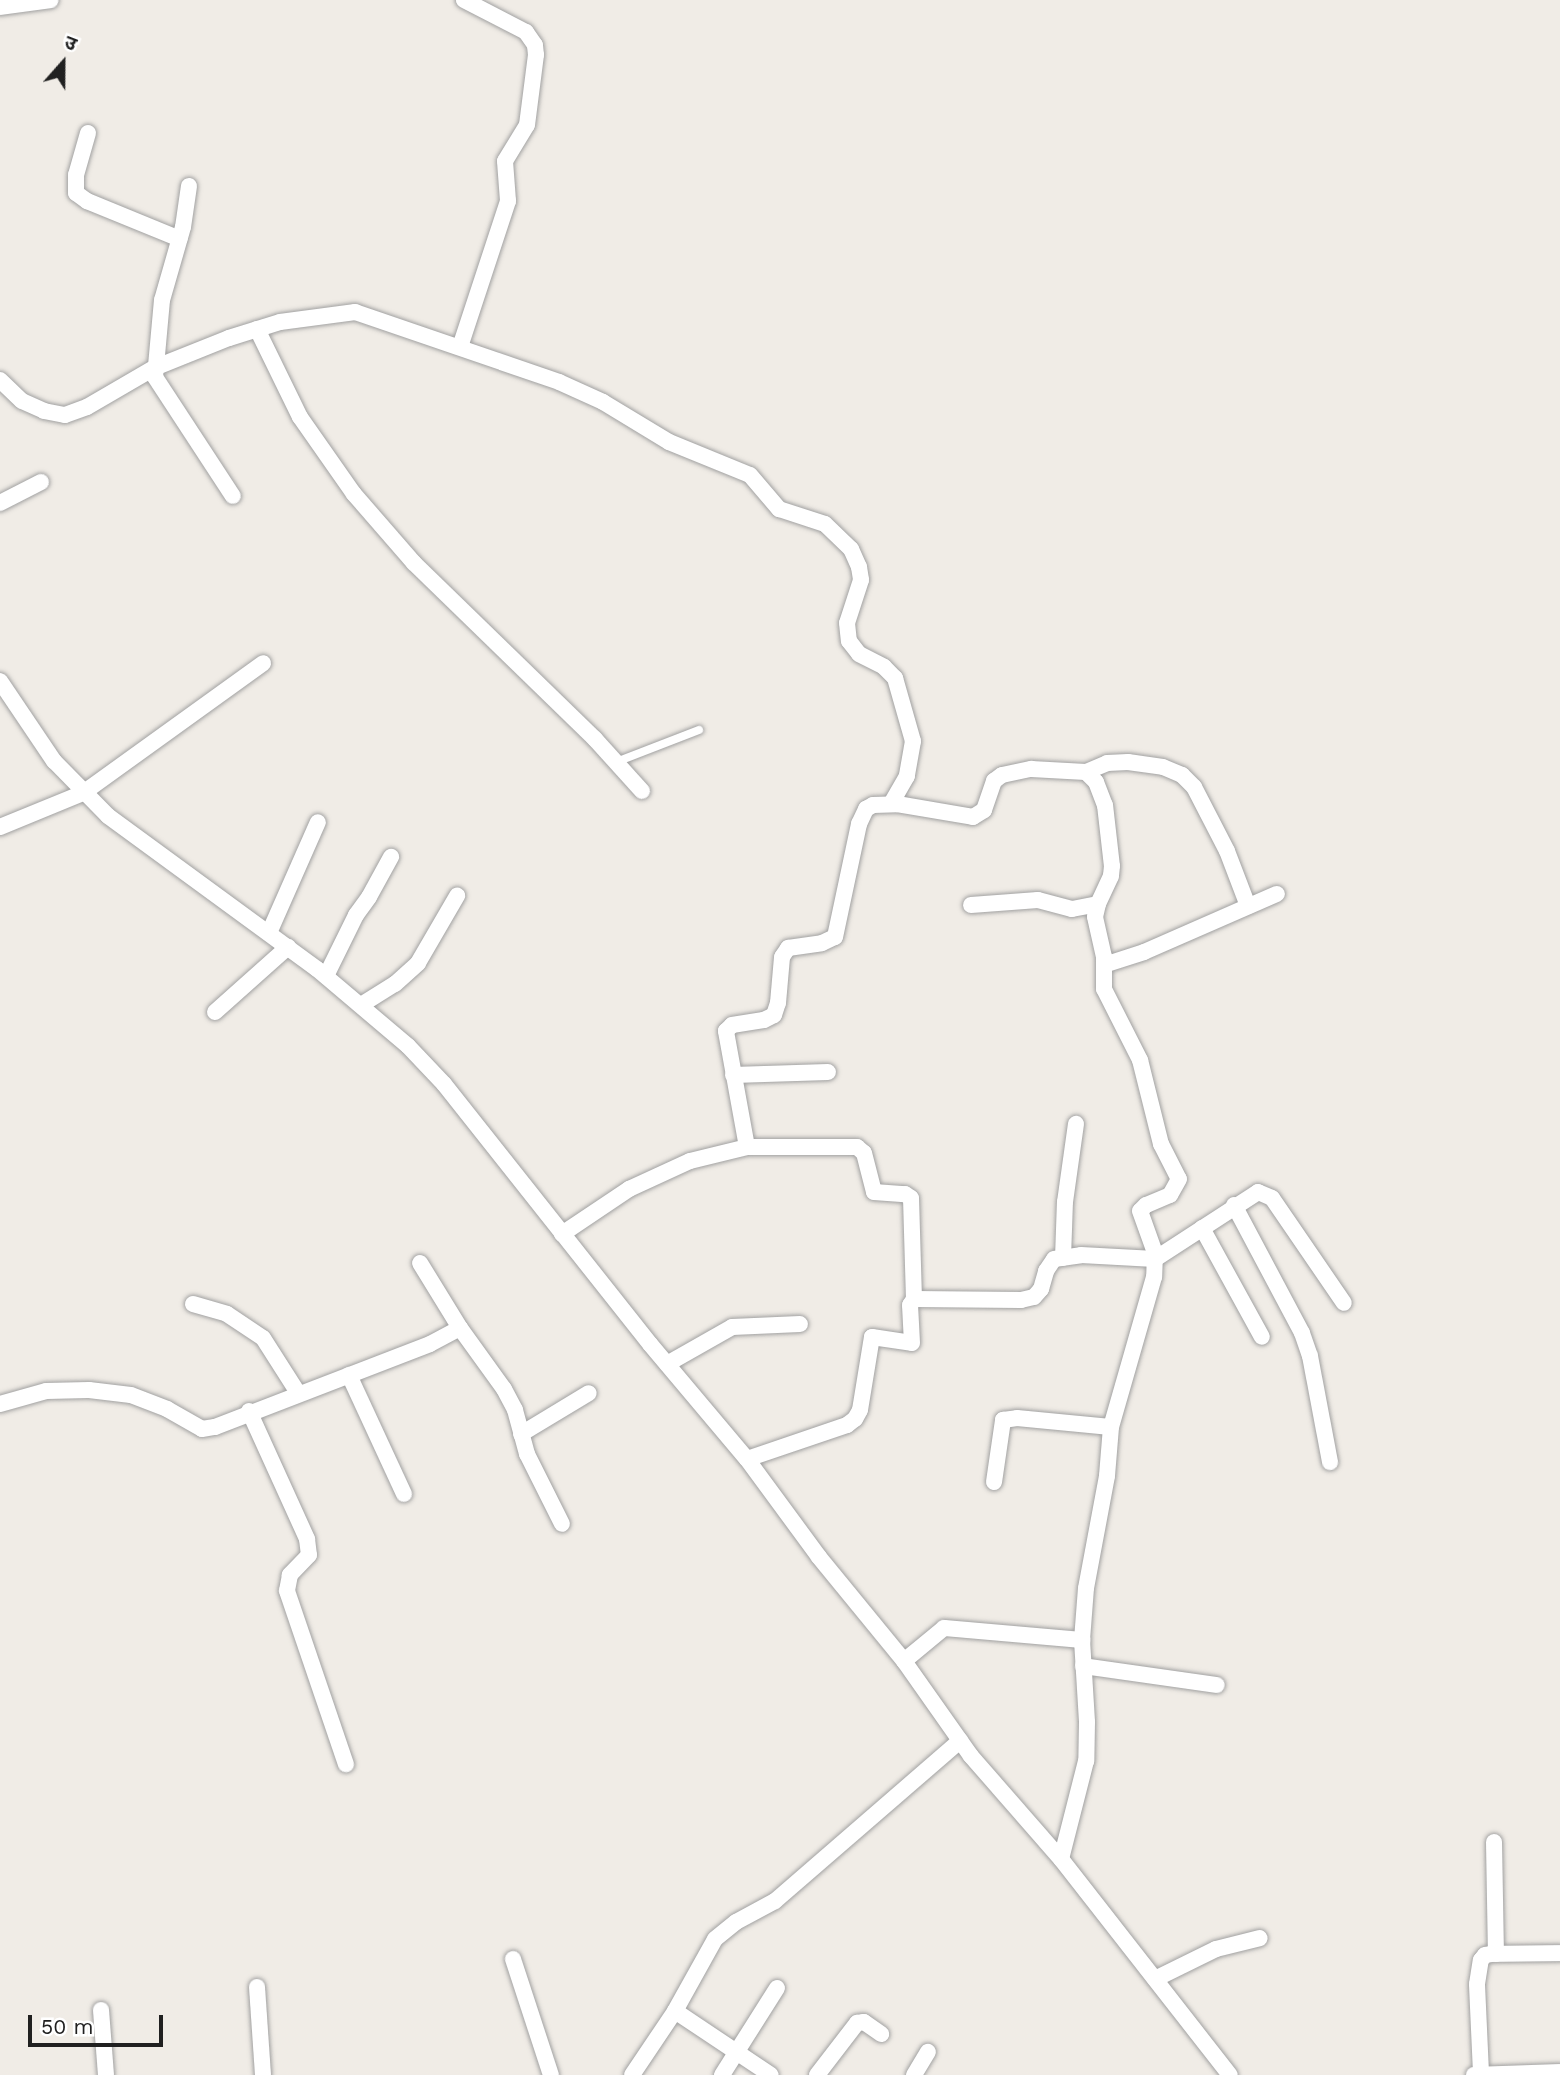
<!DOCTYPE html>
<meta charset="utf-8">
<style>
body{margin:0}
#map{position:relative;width:1560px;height:2075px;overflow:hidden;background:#f0ece6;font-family:"Work Sans","Noto Sans Devanagari",sans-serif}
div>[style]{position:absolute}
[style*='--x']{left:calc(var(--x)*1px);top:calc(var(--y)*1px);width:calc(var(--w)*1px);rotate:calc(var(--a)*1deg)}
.roads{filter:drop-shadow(0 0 2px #a1a1a1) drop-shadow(0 0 2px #a1a1a1)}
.lane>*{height:8px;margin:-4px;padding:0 4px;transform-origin:4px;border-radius:4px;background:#fff}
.street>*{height:16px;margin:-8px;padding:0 8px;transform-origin:8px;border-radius:8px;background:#fff}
span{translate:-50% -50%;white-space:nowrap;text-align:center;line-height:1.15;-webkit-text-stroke:5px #fff;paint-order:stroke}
.north{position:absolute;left:28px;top:28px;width:70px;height:70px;-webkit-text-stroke:5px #fff;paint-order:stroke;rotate:21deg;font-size:19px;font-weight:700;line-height:28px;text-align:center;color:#202020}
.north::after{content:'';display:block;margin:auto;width:24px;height:32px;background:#202020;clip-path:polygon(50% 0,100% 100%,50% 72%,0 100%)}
.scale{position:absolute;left:28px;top:2015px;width:135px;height:32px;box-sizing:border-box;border:4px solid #202020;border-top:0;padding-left:9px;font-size:21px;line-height:24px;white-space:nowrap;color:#202020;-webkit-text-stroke:5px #fff;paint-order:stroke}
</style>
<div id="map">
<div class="roads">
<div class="lane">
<i style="--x:616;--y:762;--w:89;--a:-21.1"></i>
</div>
<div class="street">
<i style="--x:0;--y:7;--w:51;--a:-7.8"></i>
<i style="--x:88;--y:133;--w:44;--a:105.9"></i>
<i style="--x:76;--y:175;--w:18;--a:90"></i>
<i style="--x:76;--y:193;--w:14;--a:36"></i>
<i style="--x:87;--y:201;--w:100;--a:22.2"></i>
<i style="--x:189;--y:186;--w:41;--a:98.3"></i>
<i style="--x:183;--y:227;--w:76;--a:106"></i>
<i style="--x:162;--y:300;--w:77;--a:95.2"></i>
<i style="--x:155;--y:377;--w:142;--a:56.8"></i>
<i style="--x:257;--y:329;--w:98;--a:64"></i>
<i style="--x:300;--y:417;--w:94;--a:55"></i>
<i style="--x:354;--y:494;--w:91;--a:49"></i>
<i style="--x:414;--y:563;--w:252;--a:44.2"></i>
<i style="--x:595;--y:739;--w:70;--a:47.9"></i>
<i style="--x:460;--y:347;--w:154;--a:-71.8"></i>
<i style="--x:508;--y:201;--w:40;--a:-94.3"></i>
<i style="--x:505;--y:161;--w:42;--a:-58.6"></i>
<i style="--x:527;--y:125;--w:71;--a:-82.7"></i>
<i style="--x:536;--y:55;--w:10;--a:-96"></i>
<i style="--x:535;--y:45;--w:16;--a:-125"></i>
<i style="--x:526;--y:32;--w:70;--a:-152.7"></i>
<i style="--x:0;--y:380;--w:30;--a:44"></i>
<i style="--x:22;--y:401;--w:24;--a:24"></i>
<i style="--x:44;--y:411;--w:21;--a:11"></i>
<i style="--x:65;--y:415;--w:23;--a:-20"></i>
<i style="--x:87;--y:407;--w:78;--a:-30.2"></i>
<i style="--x:154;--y:368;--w:81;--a:-21.8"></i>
<i style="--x:229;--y:338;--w:53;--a:-17.4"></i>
<i style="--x:280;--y:322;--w:76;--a:-7.6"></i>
<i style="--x:355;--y:312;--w:216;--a:18.9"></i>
<i style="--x:559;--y:382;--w:48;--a:24.4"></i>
<i style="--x:603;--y:402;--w:77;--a:31.2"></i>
<i style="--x:669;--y:442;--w:87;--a:22.2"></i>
<i style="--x:750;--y:475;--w:45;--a:49.5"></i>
<i style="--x:779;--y:509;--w:48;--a:18.1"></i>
<i style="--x:825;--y:524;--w:36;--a:44"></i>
<i style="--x:851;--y:549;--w:20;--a:66"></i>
<i style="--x:859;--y:567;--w:13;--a:81"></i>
<i style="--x:861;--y:580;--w:45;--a:108"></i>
<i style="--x:847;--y:623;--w:18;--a:84"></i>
<i style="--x:849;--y:641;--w:16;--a:52"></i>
<i style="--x:859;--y:654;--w:28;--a:27"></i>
<i style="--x:884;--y:667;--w:16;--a:45"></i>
<i style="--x:895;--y:678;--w:66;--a:74.1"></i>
<i style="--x:913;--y:741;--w:36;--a:100"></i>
<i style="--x:907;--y:776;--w:32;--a:120"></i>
<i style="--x:0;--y:503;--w:46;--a:-27.1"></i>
<i style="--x:0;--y:681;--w:97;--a:56"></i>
<i style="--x:54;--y:761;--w:77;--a:45.5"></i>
<i style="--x:108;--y:816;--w:259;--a:36.2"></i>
<i style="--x:317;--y:969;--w:119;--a:40.2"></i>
<i style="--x:408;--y:1046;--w:52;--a:46.5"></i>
<i style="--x:444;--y:1084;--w:332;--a:51.6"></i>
<i style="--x:650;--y:1344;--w:150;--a:49.9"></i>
<i style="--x:747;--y:1459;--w:122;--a:53.7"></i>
<i style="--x:819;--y:1557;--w:134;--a:50.7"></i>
<i style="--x:904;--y:1661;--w:116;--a:54.8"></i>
<i style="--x:971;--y:1756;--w:137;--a:48.9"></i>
<i style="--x:1061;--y:1859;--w:274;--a:52"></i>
<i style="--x:1086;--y:772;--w:23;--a:-23"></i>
<i style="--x:1107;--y:763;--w:21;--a:-3"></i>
<i style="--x:1128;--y:762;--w:35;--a:8"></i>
<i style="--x:1163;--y:767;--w:21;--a:23"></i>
<i style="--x:1182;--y:775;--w:17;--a:45"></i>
<i style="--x:1194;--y:787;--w:72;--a:62.7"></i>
<i style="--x:1227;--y:851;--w:59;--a:69.1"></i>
<i style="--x:0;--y:827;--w:90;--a:-22.3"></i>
<i style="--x:83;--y:793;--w:222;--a:-35.8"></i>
<i style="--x:971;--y:905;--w:67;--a:-4.3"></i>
<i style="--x:1038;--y:900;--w:35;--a:15"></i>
<i style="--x:1072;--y:909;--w:26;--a:-11"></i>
<i style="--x:269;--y:933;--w:121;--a:-66.2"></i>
<i style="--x:1104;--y:965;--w:42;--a:-18"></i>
<i style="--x:1144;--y:952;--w:145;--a:-23.6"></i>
<i style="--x:326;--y:976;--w:68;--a:-63.8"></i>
<i style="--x:356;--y:915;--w:22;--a:-54"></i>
<i style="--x:369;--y:897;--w:46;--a:-61.2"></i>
<i style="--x:361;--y:1005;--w:40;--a:-32"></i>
<i style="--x:395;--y:984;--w:31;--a:-42"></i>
<i style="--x:418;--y:963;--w:78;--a:-59.8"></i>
<i style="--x:215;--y:1012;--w:98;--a:-41.7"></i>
<i style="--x:733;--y:1075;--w:95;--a:-1.8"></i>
<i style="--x:747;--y:1147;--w:118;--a:-100.3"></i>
<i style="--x:726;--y:1031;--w:8;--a:-45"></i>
<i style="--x:732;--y:1025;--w:32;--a:-9"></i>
<i style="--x:764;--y:1020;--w:11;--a:-27"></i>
<i style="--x:774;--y:1015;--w:13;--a:-72"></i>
<i style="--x:778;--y:1003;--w:46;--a:-85"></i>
<i style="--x:782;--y:957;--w:11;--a:-56"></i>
<i style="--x:788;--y:948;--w:34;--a:-8"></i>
<i style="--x:822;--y:943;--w:14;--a:-25"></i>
<i style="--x:835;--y:937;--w:116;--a:-78"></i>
<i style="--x:859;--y:824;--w:17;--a:-65"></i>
<i style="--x:866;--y:809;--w:8;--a:-30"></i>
<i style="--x:873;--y:805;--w:24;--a:-2"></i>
<i style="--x:897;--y:804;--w:77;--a:9.7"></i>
<i style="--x:973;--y:817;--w:13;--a:-32"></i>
<i style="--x:984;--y:810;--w:31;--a:-71"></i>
<i style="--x:994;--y:781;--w:10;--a:-37"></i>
<i style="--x:1002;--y:775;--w:30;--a:-12"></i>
<i style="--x:1031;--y:769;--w:55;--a:3.1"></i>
<i style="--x:1086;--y:772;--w:14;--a:45"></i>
<i style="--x:1096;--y:782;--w:25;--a:69"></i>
<i style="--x:1105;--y:805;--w:61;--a:83.5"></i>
<i style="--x:1112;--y:866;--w:10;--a:96"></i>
<i style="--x:1111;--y:876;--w:31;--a:115"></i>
<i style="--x:1098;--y:904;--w:13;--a:103"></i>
<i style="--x:1095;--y:917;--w:41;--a:77.3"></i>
<i style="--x:1104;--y:957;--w:32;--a:90"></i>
<i style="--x:1104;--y:989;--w:80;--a:63.1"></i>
<i style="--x:1140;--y:1060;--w:87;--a:76"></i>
<i style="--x:1161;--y:1144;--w:39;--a:63"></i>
<i style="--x:1179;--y:1179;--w:18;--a:119"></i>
<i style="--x:1170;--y:1195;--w:26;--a:157"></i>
<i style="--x:1146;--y:1205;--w:8;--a:135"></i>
<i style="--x:1140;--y:1211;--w:45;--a:70.3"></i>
<i style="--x:1155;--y:1253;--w:24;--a:92"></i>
<i style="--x:1154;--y:1277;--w:156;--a:106"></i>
<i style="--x:1111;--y:1427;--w:49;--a:94.7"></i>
<i style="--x:1107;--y:1476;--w:114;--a:100.6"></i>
<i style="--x:1086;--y:1588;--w:52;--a:94.4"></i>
<i style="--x:1082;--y:1640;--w:82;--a:86.5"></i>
<i style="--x:1087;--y:1722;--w:39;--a:91"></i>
<i style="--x:1086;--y:1761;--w:101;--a:104.3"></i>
<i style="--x:1234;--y:1205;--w:145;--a:62"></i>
<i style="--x:1302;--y:1333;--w:24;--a:71"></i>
<i style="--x:1310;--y:1356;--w:108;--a:79.3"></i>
<i style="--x:1202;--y:1228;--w:124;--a:61.2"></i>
<i style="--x:562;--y:1234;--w:81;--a:-33.9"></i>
<i style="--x:629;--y:1189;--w:67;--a:-24.7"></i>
<i style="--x:690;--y:1161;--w:59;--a:-13.8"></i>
<i style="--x:747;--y:1147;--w:110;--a:0"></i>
<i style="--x:857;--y:1147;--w:9;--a:41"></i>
<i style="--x:864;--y:1153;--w:40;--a:75.6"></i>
<i style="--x:874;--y:1192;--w:31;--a:4"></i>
<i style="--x:905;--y:1194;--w:7;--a:34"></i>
<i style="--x:911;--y:1198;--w:101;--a:88.3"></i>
<i style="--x:1063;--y:1258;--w:56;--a:-88"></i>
<i style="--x:1065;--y:1202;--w:79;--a:-82"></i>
<i style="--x:420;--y:1263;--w:76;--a:58.4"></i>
<i style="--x:460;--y:1328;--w:75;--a:54.2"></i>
<i style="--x:504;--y:1389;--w:24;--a:62"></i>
<i style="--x:515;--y:1410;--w:46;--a:74.7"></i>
<i style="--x:527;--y:1454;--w:78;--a:63.4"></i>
<i style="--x:193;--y:1304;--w:35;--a:16"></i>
<i style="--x:227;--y:1314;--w:43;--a:33.7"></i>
<i style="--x:263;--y:1338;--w:65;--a:57.5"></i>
<i style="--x:667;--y:1364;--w:75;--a:-29.6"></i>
<i style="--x:732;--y:1327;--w:68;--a:-2.5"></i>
<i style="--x:349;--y:1375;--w:131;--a:65.2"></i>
<i style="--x:0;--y:1404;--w:48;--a:-15.8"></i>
<i style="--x:46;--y:1391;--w:43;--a:-1.3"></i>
<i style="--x:89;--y:1390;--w:42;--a:6.8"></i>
<i style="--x:131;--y:1395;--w:39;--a:21"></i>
<i style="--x:167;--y:1409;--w:40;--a:29.7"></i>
<i style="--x:202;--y:1429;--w:13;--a:-9"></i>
<i style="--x:215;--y:1427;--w:230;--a:-21.1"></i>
<i style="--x:430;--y:1344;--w:34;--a:-28"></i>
<i style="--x:249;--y:1411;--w:141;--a:65.6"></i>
<i style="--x:307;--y:1539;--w:16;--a:83"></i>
<i style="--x:309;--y:1555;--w:28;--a:134"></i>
<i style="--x:290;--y:1575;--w:16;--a:101"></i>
<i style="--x:287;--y:1591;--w:183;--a:71.2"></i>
<i style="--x:521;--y:1434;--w:79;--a:-31.1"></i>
<i style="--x:747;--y:1459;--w:106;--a:-18.8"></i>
<i style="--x:847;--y:1425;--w:10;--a:-37"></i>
<i style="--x:855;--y:1419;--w:10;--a:-61"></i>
<i style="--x:860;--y:1410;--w:74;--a:-80.7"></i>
<i style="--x:872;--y:1337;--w:40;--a:8.5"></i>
<i style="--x:912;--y:1343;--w:38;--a:-93"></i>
<i style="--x:910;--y:1305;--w:7;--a:-56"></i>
<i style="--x:914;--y:1299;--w:107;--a:0.5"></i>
<i style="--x:1021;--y:1300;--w:13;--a:-13"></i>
<i style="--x:1034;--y:1297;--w:11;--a:-49"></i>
<i style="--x:1041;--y:1289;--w:19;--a:-74"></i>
<i style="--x:1046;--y:1271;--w:14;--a:-56"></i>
<i style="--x:1054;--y:1259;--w:27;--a:-8"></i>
<i style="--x:1081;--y:1255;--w:74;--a:3.1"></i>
<i style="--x:1155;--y:1259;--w:123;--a:-33"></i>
<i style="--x:1258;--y:1192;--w:15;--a:23"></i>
<i style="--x:1272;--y:1198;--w:127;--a:55.6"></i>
<i style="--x:994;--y:1482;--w:63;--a:-81.7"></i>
<i style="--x:1003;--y:1420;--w:14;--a:-8"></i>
<i style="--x:1017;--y:1418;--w:94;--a:5.5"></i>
<i style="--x:904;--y:1661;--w:52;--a:-39.5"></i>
<i style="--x:944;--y:1628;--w:139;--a:5"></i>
<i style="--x:1083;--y:1666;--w:135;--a:8.1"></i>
<i style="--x:1494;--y:1842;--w:112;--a:89"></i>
<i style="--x:513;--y:1959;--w:122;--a:71.9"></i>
<i style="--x:1155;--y:1979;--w:68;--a:-26.2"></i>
<i style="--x:1216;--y:1949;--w:45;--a:-14"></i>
<i style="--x:257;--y:1987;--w:88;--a:86.1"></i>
<i style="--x:101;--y:2010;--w:65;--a:85.6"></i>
<i style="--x:675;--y:2011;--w:115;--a:33.7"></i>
<i style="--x:1481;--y:2073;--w:89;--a:-92.6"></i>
<i style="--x:1477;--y:1984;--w:24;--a:-81"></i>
<i style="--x:1481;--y:1960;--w:6;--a:-51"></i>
<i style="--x:1485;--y:1955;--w:6;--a:-9"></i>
<i style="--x:1491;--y:1954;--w:69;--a:-0.8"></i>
<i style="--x:632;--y:2075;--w:77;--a:-56.1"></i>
<i style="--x:675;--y:2011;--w:82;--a:-60.9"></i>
<i style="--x:715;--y:1939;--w:27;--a:-39"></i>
<i style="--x:736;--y:1922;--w:44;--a:-28.3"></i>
<i style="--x:775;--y:1901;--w:245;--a:-40.9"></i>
<i style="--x:722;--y:2075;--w:103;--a:-57.7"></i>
<i style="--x:817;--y:2075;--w:66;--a:-52.4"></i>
<i style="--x:857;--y:2023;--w:7;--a:-8"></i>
<i style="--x:864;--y:2022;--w:21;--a:35"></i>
<i style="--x:914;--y:2075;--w:27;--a:-59"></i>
<i style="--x:1474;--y:2075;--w:86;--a:-2"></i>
</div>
</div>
<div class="north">उ</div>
<div class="scale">50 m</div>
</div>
